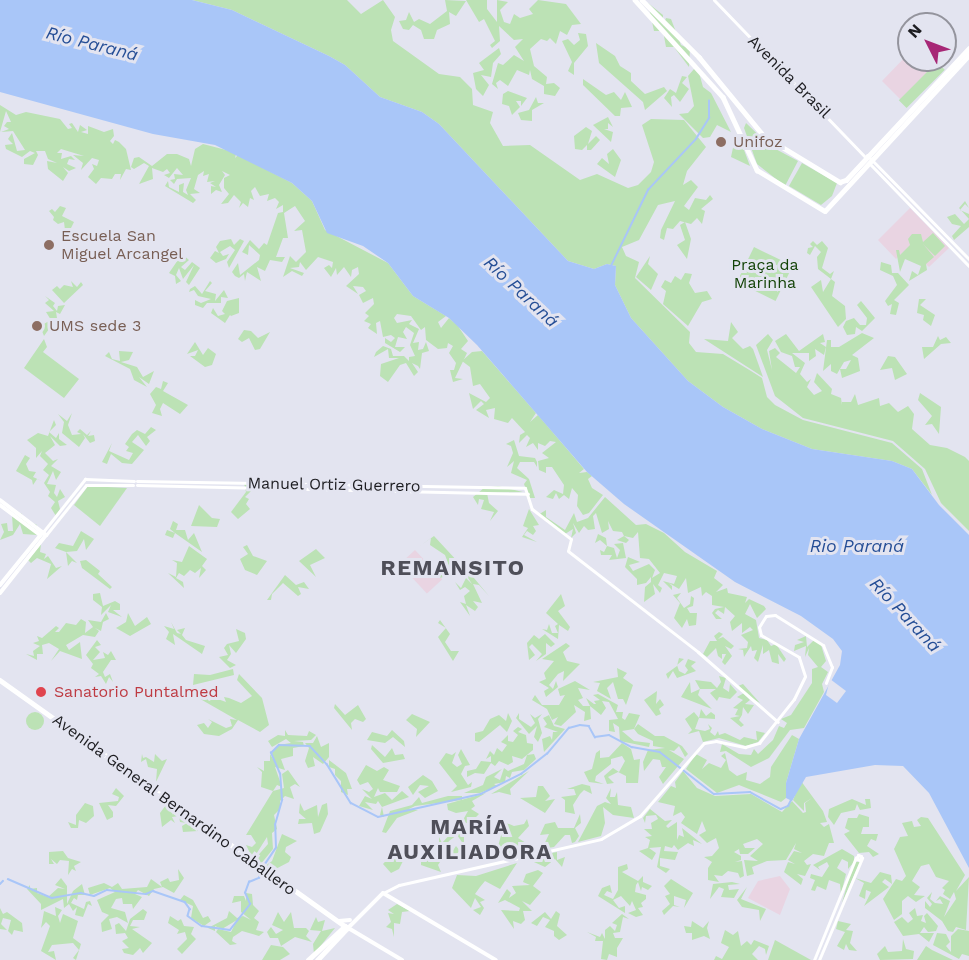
<!DOCTYPE html>
<meta charset="utf-8">
<style>
body{margin:0}
#map{position:relative;width:969px;height:960px;overflow:hidden;background:#e3e4f0;font-family:"Work Sans",sans-serif}
div>[style]{position:absolute}
[style*='--x']{left:calc(var(--x)*1px);top:calc(var(--y)*1px);width:calc(var(--w)*1px);rotate:calc(var(--a)*1deg)}
.education>*{inset:0;background:#e9d4e2;transform-origin:0 0}
.green>*{inset:0;background:#bce2b5;transform-origin:0 0}
.round{border-radius:50%}
.water>*{inset:0;background:#a9c6f8}
.pier>*{inset:0;background:#e3e4f0}
.stream>*{height:1.5px;margin:-0.75px;padding:0 0.75px;transform-origin:0.75px;border-radius:0.75px;background:#a9c6f8}
.tertiary>*{height:3px;margin:-1.5px;padding:0 1.5px;transform-origin:1.5px;border-radius:1.5px;background:#fff}
.secondary>*{height:4px;margin:-2px;padding:0 2px;transform-origin:2px;border-radius:2px;background:#fff}
.primary>*{height:4.5px;margin:-2.25px;padding:0 2.25px;transform-origin:2.25px;border-radius:2.25px;background:#fff}
.dots>*{width:16px;height:16px;translate:-50% -50%;box-sizing:border-box;border:3px solid #e3e4f0;border-radius:50%}
span{translate:-50% -50%;white-space:nowrap;text-align:center;line-height:1.15;-webkit-text-stroke:6px #e3e4f0;paint-order:stroke}
.street-label{font-size:16px;color:#1d1d21}
.education-label{font-size:16px;color:#785e54}
.left{translate:0 -50%;text-align:left}
.park-label{font-size:16px;color:#134307}
.health-label{font-size:16px;color:#be3a42}
.water-label{font-size:18px;color:#254e96;font-style:italic}
.district-label{font-size:22px;color:#4f4f59;font-weight:700;letter-spacing:1.5px}
.north{position:absolute;left:897px;top:12px;width:60px;height:60px;box-sizing:border-box;background:#e3e4f0;border:2px solid #94949d;border-radius:50%;rotate:312deg;font-size:16px;font-weight:700;line-height:24px;text-align:center;color:#1d1d21}
.north::after{content:'';display:block;margin:auto;width:21px;height:27px;background:#a72776;clip-path:polygon(50% 0,100% 100%,50% 72%,0 100%)}
</style>
<div id="map">
<div class="education">
<i style="clip-path:polygon(909px 53px,909px 60px,936px 63px,901px 100px,882px 81px)"></i>
<i style="clip-path:polygon(910px 208px,949px 248px,929px 267px,909px 247px,896px 259px,878px 240px)"></i>
<i style="left:415px;top:550px;width:40px;height:21px;rotate:47deg"></i>
<i style="clip-path:polygon(780px 876px,790px 889px,780px 915px,748px 898px,758px 881px)"></i>
</div>
<div class="green">
<i style="clip-path:polygon(192px 0,347px 0,361px 14px,383px 0,395px 17px,391px 30px,393px 41px,439px 74px,460px 77px,472px 89px,473px 105px,493px 112px,490px 123px,503px 146px,530px 145px,580px 180px,597px 174px,628px 188px,638px 185px,651px 172px,654px 162px,642px 125px,651px 119px,684px 120px,706px 147px,687px 171px,683px 185px,691px 180px,698px 187px,684px 206px,689px 210px,695px 198px,706px 200px,710px 195px,713px 199px,701px 209px,705px 211px,702px 224px,697px 218px,691px 224px,680px 221px,673px 229px,667px 228px,664px 240px,660px 238px,661px 230px,675px 201px,658px 205px,639px 240px,622px 247px,626px 256px,639px 262px,635px 278px,690px 332px,689px 343px,696px 352px,723px 354px,751px 371px,762px 378px,767px 397px,775px 405px,803px 420px,892px 443px,922px 469px,932px 495px,912px 469px,892px 461px,812px 449px,762px 429px,723px 407px,688px 381px,631px 318px,615px 285px,616px 266px,607px 264px,594px 269px,568px 261px,439px 124px,422px 112px,380px 97px,345px 65px,329px 56px,232px 10px)"></i>
<i style="clip-path:polygon(445px 0,466px 1px,456px 16px,449px 12px,450px 24px,437px 30px,434px 39px,424px 39px,421px 30px,413px 25px,409px 30px,403px 29px,399px 21px,406px 20px,409px 12px,414px 22px,419px 19px,430px 24px,447px 11px)"></i>
<i style="clip-path:polygon(466px 0,487px 0,487px 9px,497px 22px,497px 0,508px 2px,500px 10px,504px 22px,510px 24px,514px 14px,520px 18px,533px 14px,529px 9px,538px 0,566px 4px,581px 24px,572px 25px,567px 35px,560px 31px,556px 44px,550px 38px,547px 41px,541px 39px,530px 49px,534px 66px,547px 77px,546px 84px,554px 83px,560px 88px,555px 96px,544px 94px,544px 86px,532px 79px,530px 70px,529px 75px,517px 70px,508px 86px,500px 80px,496px 83px,498px 89px,492px 84px,498px 63px,503px 65px,514px 55px,524px 61px,515px 47px,523px 39px,514px 40px,499px 26px,500px 41px,492px 48px,490px 45px,495px 41px,484px 19px,479px 22px)"></i>
<i style="clip-path:polygon(648px 3px,663px 15px,663px 26px,666px 18px,671px 19px,681px 45px,690px 49px,689px 67px,674px 47px,666px 47px,663px 31px,654px 31px)"></i>
<i style="clip-path:polygon(578px 33px,586px 34px,588px 46px,574px 63px,574px 75px,568px 71px,572px 62px,562px 41px,568px 39px,574px 45px,580px 40px)"></i>
<i style="clip-path:polygon(596px 43px,615px 56px,620px 66px,631px 73px,631px 81px,645px 94px,664px 87px,667px 91px,645px 110px,643px 102px,599px 63px)"></i>
<i style="clip-path:polygon(499px 48px,501px 54px,493px 63px,491px 77px,481px 75px,489px 85px,483px 96px,476px 89px,473px 73px,484px 70px,479px 63px)"></i>
<i style="left:937px;top:62px;width:11px;height:54px;rotate:45deg"></i>
<i style="clip-path:polygon(694px 69px,698px 69px,703px 87px,711px 93px,731px 132px,717px 125px,710px 137px,703px 138px,679px 114px,688px 113px,694px 106px,688px 76px)"></i>
<i style="clip-path:polygon(682px 76px,687px 77px,682px 83px,689px 89px,680px 102px,674px 95px,671px 97px,672px 107px,664px 98px,670px 89px,676px 93px)"></i>
<i style="clip-path:polygon(583px 79px,606px 95px,614px 92px,621px 100px,625px 92px,632px 107px,621px 108px,620px 116px,615px 116px,583px 85px)"></i>
<i style="clip-path:polygon(508px 91px,527px 98px,521px 106px,521px 101px,516px 101px,520px 107px,512px 115px,509px 106px,502px 104px,503px 94px)"></i>
<i style="clip-path:polygon(536px 97px,538px 103px,544px 103px,532px 110px,532px 121px,521px 120px,518px 113px,529px 110px)"></i>
<i style="clip-path:polygon(0 105px,16px 115px,26px 112px,60px 119px,68px 129px,72px 128px,69px 124px,72px 123px,78px 132px,80px 125px,87px 130px,81px 132px,88px 134px,88px 126px,104px 132px,113px 129px,114px 136px,110px 141px,113px 144px,115px 140px,119px 142px,126px 149px,131px 170px,126px 169px,120px 180px,121px 174px,115px 174px,112px 179px,101px 178px,96px 184px,88px 177px,94px 169px,92px 164px,97px 166px,99px 160px,92px 158px,81px 170px,83px 163px,73px 155px,84px 156px,61px 149px,57px 153px,62px 153px,61px 159px,71px 156px,75px 160px,69px 159px,67px 164px,76px 168px,69px 171px,63px 167px,68px 173px,63px 181px,48px 169px,47px 161px,57px 163px,48px 159px,45px 151px,36px 151px,38px 155px,33px 165px,24px 164px,24px 159px,35px 153px,30px 151px,22px 157px,6px 149px,5px 145px,13px 144px,8px 139px,12px 133px,17px 151px,25px 150px,13px 131px,1px 132px,9px 129px,4px 126px,7px 122px,11px 122px,6px 111px,0 132px)"></i>
<i style="clip-path:polygon(608px 117px,613px 127px,608px 123px,608px 129px,604px 129px,613px 132px,611px 142px,593px 125px)"></i>
<i style="clip-path:polygon(746px 123px,770px 146px,798px 161px,785px 186px,757px 164px,744px 128px)"></i>
<i style="clip-path:polygon(586px 127px,592px 131px,588px 144px,596px 136px,600px 140px,591px 150px,587px 150px,587px 145px,582px 150px,575px 149px,574px 136px)"></i>
<i style="clip-path:polygon(736px 134px,738px 134px,750px 166px,731px 157px)"></i>
<i style="clip-path:polygon(203px 144px,230px 151px,236px 154px,235px 158px,238px 155px,292px 183px,312px 201px,325px 230px,388px 263px,413px 296px,446px 316px,438px 322px,441px 328px,449px 318px,458px 326px,468px 341px,461px 349px,467px 353px,455px 378px,463px 379px,453px 382px,450px 370px,454px 370px,456px 363px,449px 353px,453px 346px,448px 343px,447px 348px,438px 349px,426px 340px,425px 327px,421px 330px,411px 316px,397px 314px,394px 318px,397px 323px,412px 320px,409px 324px,419px 329px,413px 343px,419px 342px,418px 350px,423px 349px,426px 342px,429px 351px,422px 353px,420px 369px,418px 366px,412px 363px,418px 372px,414px 376px,406px 363px,400px 365px,388px 382px,380px 376px,381px 364px,399px 358px,389px 358px,388px 349px,374px 357px,376px 352px,383px 346px,391px 349px,393px 356px,404px 356px,409px 361px,409px 357px,415px 356px,410px 345px,414px 333px,406px 327px,403px 332px,407px 339px,398px 337px,395px 347px,405px 347px,400px 352px,385px 343px,385px 338px,391px 342px,395px 338px,391px 335px,383px 337px,380px 321px,376px 323px,377px 334px,368px 328px,371px 324px,364px 321px,369px 316px,365px 313px,374px 304px,373px 298px,363px 303px,359px 295px,366px 291px,363px 287px,353px 286px,358px 294px,346px 286px,359px 274px,358px 267px,352px 270px,351px 277px,344px 267px,337px 275px,336px 268px,331px 277px,324px 268px,329px 265px,332px 268px,333px 262px,318px 257px,306px 270px,300px 262px,299px 267px,290px 268px,304px 273px,302px 276px,292px 271px,283px 277px,290px 256px,296px 262px,306px 252px,302px 230px,294px 231px,305px 221px,295px 206px,284px 213px,288px 238px,283px 238px,276px 257px,285px 257px,282px 262px,270px 260px,265px 271px,257px 267px,261px 281px,247px 272px,245px 281px,244px 274px,239px 278px,235px 276px,232px 272px,238px 263px,240px 275px,259px 260px,260px 255px,249px 245px,248px 255px,242px 252px,250px 240px,259px 249px,264px 243px,267px 245px,278px 213px,283px 212px,283px 205px,276px 209px,279px 202px,275px 198px,267px 201px,269px 194px,260px 196px,255px 187px,251px 191px,254px 200px,250px 198px,248px 207px,243px 203px,239px 208px,241px 202px,234px 195px,228px 203px,221px 204px,229px 194px,224px 188px,224px 178px,230px 175px,222px 171px,225px 175px,219px 185px,222px 192px,216px 190px,211px 194px,211px 186px,216px 187px,210px 183px,215px 181px,207px 182px,209px 174px,203px 176px,204px 171px,198px 175px,194px 189px,200px 193px,190px 194px,196px 200px,193px 203px,165px 186px,168px 181px,169px 187px,179px 192px,179px 185px,184px 183px,183px 192px,188px 195px,186px 190px,191px 178px,177px 179px,174px 184px,170px 180px,175px 179px,174px 174px,183px 175px,177px 168px,169px 178px,164px 175px,170px 173px,167px 169px,163px 172px,152px 168px,153px 179px,139px 184px,149px 166px,144px 163px,134px 169px,131px 167px,134px 158px,139px 157px,152px 166px,167px 154px,177px 154px,189px 159px,191px 166px,195px 149px)"></i>
<i style="clip-path:polygon(613px 149px,621px 160px,615px 177px,597px 164px,602px 158px,609px 164px,607px 154px)"></i>
<i style="clip-path:polygon(802px 163px,837px 183px,832px 196px,821px 205px,789px 186px)"></i>
<i style="clip-path:polygon(965px 201px,969px 208px,965px 204px,960px 210px,969px 214px,969px 227px,954px 240px,952px 236px,961px 226px,952px 224px,947px 217px,955px 214px,964px 224px,969px 219px,959px 208px)"></i>
<i style="clip-path:polygon(60px 206px,66px 208px,62px 216px,74px 222px,70px 230px,65px 230px,64px 222px,58px 224px,53px 220px,54px 217px,49px 211px,52px 209px,55px 212px)"></i>
<i style="clip-path:polygon(685px 222px,691px 239px,687px 259px,677px 245px,685px 240px,680px 225px)"></i>
<i style="clip-path:polygon(933px 233px,945px 246px,935px 256px,923px 244px,934px 257px,926px 264px,927px 270px,909px 281px,912px 271px,918px 275px,921px 266px,905px 259px,900px 272px,896px 250px,899px 250px,900px 255px,910px 245px,908px 239px,912px 234px,921px 234px,923px 242px)"></i>
<i style="clip-path:polygon(231px 239px,234px 245px,240px 239px,244px 241px,229px 268px,227px 262px,235px 250px,230px 246px,220px 252px,223px 256px,229px 254px,226px 259px,216px 263px,210px 258px,215px 251px,219px 253px,216px 247px,220px 241px)"></i>
<i style="clip-path:polygon(813px 241px,817px 245px,822px 241px,828px 248px,822px 268px,830px 274px,834px 271px,831px 279px,818px 269px,817px 257px,821px 252px,815px 246px,810px 255px,807px 253px,808px 248px,813px 247px,810px 244px)"></i>
<i style="left:754px;top:247px;width:43px;height:39px;rotate:26deg"></i>
<i style="clip-path:polygon(182px 254px,189px 260px,181px 267px,185px 270px,192px 262px,200px 268px,189px 285px,186px 282px,194px 265px,183px 279px,179px 268px,176px 275px,181px 281px,176px 284px,175px 276px,169px 273px)"></i>
<i style="clip-path:polygon(650px 256px,648px 264px,658px 274px,651px 290px,636px 277px)"></i>
<i style="clip-path:polygon(881px 262px,891px 265px,892px 273px,898px 273px,909px 285px,894px 300px,899px 303px,896px 315px,890px 314px,892px 304px,888px 306px,885px 301px,897px 285px,893px 276px,880px 270px)"></i>
<i style="clip-path:polygon(685px 273px,692px 274px,689px 283px,695px 293px,707px 291px,712px 299px,702px 302px,688px 326px,663px 304px,666px 291px,661px 287px,665px 280px,671px 283px,675px 276px,681px 280px)"></i>
<i style="clip-path:polygon(831px 279px,835px 282px,832px 296px,845px 306px,846px 319px,838px 327px,811px 287px,821px 280px,823px 292px)"></i>
<i style="clip-path:polygon(71px 281px,77px 287px,81px 282px,83px 285px,64px 303px,52px 290px,57px 286px,60px 289px,64px 285px,73px 287px)"></i>
<i style="clip-path:polygon(210px 281px,212px 283px,205px 291px,216px 294px,215px 301px,224px 290px,228px 298px,221px 297px,221px 303px,207px 303px,203px 308px,195px 305px,195px 300px,201px 303px,211px 299px,198px 296px,194px 290px,189px 292px,190px 289px,195px 286px,202px 294px)"></i>
<i style="clip-path:polygon(45px 296px,55px 303px,53px 306px,57px 311px,58px 306px,65px 305px,60px 314px,56px 312px,57px 318px,44px 336px,40px 326px,51px 320px,46px 312px,54px 311px,45px 303px,49px 300px)"></i>
<i style="clip-path:polygon(239px 298px,239px 313px,231px 316px,237px 322px,230px 315px,225px 323px,211px 313px,213px 308px,218px 316px,225px 314px,222px 311px,227px 301px)"></i>
<i style="clip-path:polygon(919px 299px,926px 299px,920px 305px,935px 315px,931px 326px,923px 320px,924px 315px,917px 313px)"></i>
<i style="clip-path:polygon(861px 301px,875px 318px,862px 331px,856px 327px,855px 334px,847px 335px,843px 327px,846px 321px,854px 318px,860px 325px,866px 325px,867px 318px,857px 305px)"></i>
<i style="clip-path:polygon(731px 322px,738px 332px,732px 338px,743px 349px,750px 346px,753px 349px,763px 377px,704px 339px,728px 341px)"></i>
<i style="clip-path:polygon(244px 330px,251px 331px,258px 338px,270px 332px,260px 349px,255px 350px,249px 338px,242px 342px,238px 339px)"></i>
<i style="clip-path:polygon(862px 333px,874px 338px,852px 355px,858px 358px,860px 371px,842px 378px,840px 369px,846px 369px,851px 360px,844px 362px,837px 374px,831px 371px,831px 364px,823px 371px,827px 340px,831px 340px,831px 347px,839px 347px)"></i>
<i style="clip-path:polygon(768px 334px,773px 340px,767px 350px,772px 370px,769px 351px,775px 348px,780px 353px,776px 357px,796px 373px,800px 367px,795px 367px,792px 356px,781px 352px,775px 341px,786px 334px,799px 351px,823px 334px,825px 342px,820px 343px,826px 347px,824px 355px,815px 349px,816px 356px,809px 361px,809px 353px,792px 353px,805px 363px,800px 374px,807px 382px,811px 379px,807px 387px,814px 395px,822px 391px,814px 382px,817px 373px,832px 389px,831px 394px,841px 398px,842px 405px,842px 402px,851px 402px,855px 394px,858px 405px,879px 398px,880px 406px,889px 403px,898px 412px,908px 406px,914px 414px,912px 429px,930px 445px,947px 448px,965px 457px,969px 461px,969px 531px,941px 503px,925px 469px,893px 441px,803px 418px,775px 396px,756px 345px)"></i>
<i style="clip-path:polygon(938px 336px,940px 340px,946px 337px,951px 343px,941px 344px,924px 359px,922px 347px,933px 347px)"></i>
<i style="clip-path:polygon(44px 339px,47px 347px,43px 352px,79px 379px,64px 398px,24px 368px)"></i>
<i style="clip-path:polygon(195px 342px,203px 355px,208px 348px,216px 354px,212px 365px,205px 367px,190px 356px,195px 356px,198px 350px,187px 354px)"></i>
<i style="clip-path:polygon(119px 351px,133px 352px,129px 360px,121px 362px,137px 367px,143px 377px,154px 371px,149px 384px,139px 377px,147px 387px,134px 380px,130px 369px,105px 356px,109px 352px,112px 359px,120px 361px)"></i>
<i style="clip-path:polygon(482px 351px,536px 413px,530px 422px,538px 415px,584px 469px,579px 473px,587px 472px,592px 476px,588px 479px,592px 488px,603px 495px,589px 513px,583px 515px,577px 506px,578px 495px,572px 488px,569px 499px,564px 495px,559px 499px,556px 493px,553px 499px,546px 497px,554px 490px,563px 494px,564px 485px,552px 467px,546px 467px,546px 473px,539px 470px,538px 461px,549px 458px,542px 453px,556px 442px,550px 441px,545px 446px,538px 443px,538px 450px,533px 443px,526px 447px,530px 438px,527px 435px,519px 443px,520px 435px,525px 432px,512px 418px,508px 423px,494px 419px,495px 408px,486px 410px,489px 418px,476px 410px,484px 404px,481px 401px,473px 409px,469px 393px,486px 402px,490px 398px,480px 384px,473px 386px,470px 367px,462px 361px,472px 352px)"></i>
<i style="clip-path:polygon(888px 356px,895px 357px,907px 374px,895px 380px,892px 368px,880px 370px)"></i>
<i style="clip-path:polygon(163px 381px,168px 383px,163px 391px,188px 405px,180px 414px,163px 403px,160px 409px,162px 416px,152px 413px,156px 405px,150px 394px,156px 387px,161px 389px)"></i>
<i style="clip-path:polygon(920px 393px,941px 407px,939px 434px,932px 424px,925px 425px,932px 416px,918px 400px)"></i>
<i style="clip-path:polygon(72px 413px,68px 425px,72px 435px,81px 434px,77px 432px,80px 429px,87px 435px,91px 431px,88px 436px,94px 435px,95px 441px,90px 443px,83px 434px,85px 438px,79px 447px,62px 433px,64px 422px,58px 414px,67px 421px)"></i>
<i style="clip-path:polygon(54px 420px,56px 425px,49px 432px,56px 438px,59px 433px,59px 439px,67px 445px,60px 446px,50px 436px,55px 445px,45px 453px,53px 461px,58px 459px,51px 466px,61px 472px,56px 480px,53px 471px,47px 484px,56px 485px,54px 493px,57px 497px,60px 489px,65px 497px,58px 501px,60px 509px,56px 516px,51px 508px,55px 502px,48px 496px,50px 492px,44px 483px,49px 475px,43px 470px,48px 464px,40px 456px,42px 451px,36px 458px,36px 448px,27px 440px,38px 433px,48px 436px)"></i>
<i style="clip-path:polygon(151px 427px,156px 430px,147px 437px,150px 441px,146px 446px,138px 435px,132px 442px,144px 450px,132px 464px,122px 463px,111px 454px,107px 464px,102px 462px,112px 443px,109px 451px,129px 460px,133px 453px,126px 451px,129px 447px,125px 444px,132px 434px,137px 430px,145px 434px)"></i>
<i style="clip-path:polygon(514px 440px,519px 456px,535px 458px,537px 462px,537px 467px,534px 462px,520px 462px,517px 468px,529px 479px,535px 498px,529px 498px,524px 484px,527px 480px,511px 473px,514px 461px,507px 467px,513px 453px,511px 446px,506px 444px)"></i>
<i style="clip-path:polygon(25px 455px,30px 458px,26px 464px,29px 471px,36px 472px,33px 477px,44px 482px,37px 479px,33px 485px,32px 480px,16px 471px)"></i>
<i style="clip-path:polygon(244px 483px,258px 487px,248px 489px,251px 491px,245px 497px,249px 499px,246px 504px,250px 509px,238px 519px,231px 512px,246px 492px)"></i>
<i style="clip-path:polygon(88px 486px,127px 488px,100px 526px,74px 505px)"></i>
<i style="clip-path:polygon(498px 486px,523px 492px,487px 493px,489px 503px,498px 511px,490px 521px,494px 512px,481px 509px,484px 500px,479px 499px,478px 505px,473px 497px,484px 488px)"></i>
<i style="clip-path:polygon(605px 497px,636px 525px,646px 524px,664px 533px,685px 552px,717px 571px,714px 578px,723px 585px,716px 592px,727px 588px,728px 593px,747px 597px,745px 603px,749px 599px,764px 606px,766px 609px,757px 618px,750px 604px,745px 614px,756px 620px,759px 638px,767px 640px,771px 646px,776px 644px,786px 659px,784px 662px,778px 654px,779px 664px,772px 662px,769px 650px,763px 654px,763px 645px,758px 662px,754px 658px,757px 650px,752px 651px,751px 646px,744px 657px,743px 650px,738px 649px,747px 648px,748px 642px,741px 635px,753px 630px,750px 627px,742px 633px,742px 623px,732px 631px,730px 622px,735px 616px,725px 607px,724px 614px,718px 610px,715px 613px,722px 619px,716px 619px,712px 613px,715px 609px,724px 607px,712px 605px,712px 596px,706px 592px,702px 596px,701px 587px,688px 593px,686px 578px,679px 589px,669px 583px,672px 586px,672px 590px,663px 581px,674px 584px,677px 576px,664px 573px,658px 585px,662px 588px,660px 593px,653px 584px,655px 594px,644px 602px,645px 587px,651px 582px,651px 577px,646px 583px,637px 585px,637px 579px,625px 567px,628px 557px,640px 562px,629px 565px,633px 571px,649px 564px,655px 570px,652px 578px,660px 573px,649px 559px,640px 558px,638px 532px,633px 538px,624px 536px,629px 540px,626px 543px,617px 540px,624px 536px,622px 532px,613px 531px,608px 521px,609px 529px,602px 533px,596px 513px,593px 516px,595px 529px,588px 530px,584px 526px,579px 533px,573px 523px,576px 533px,571px 538px,573px 529px,565px 534px,538px 515px,546px 510px,546px 517px,565px 530px,574px 513px,577px 522px,588px 518px)"></i>
<i style="clip-path:polygon(199px 505px,212px 518px,220px 519px,217px 527px,191px 526px)"></i>
<i style="clip-path:polygon(529px 509px,539px 525px,533px 526px,536px 531px,533px 535px,527px 531px,524px 535px,537px 542px,522px 537px,528px 528px,523px 526px)"></i>
<i style="clip-path:polygon(22px 513px,22px 518px,37px 525px,37px 535px,23px 534px,20px 524px,13px 535px,0 540px,4px 532px,1px 524px,7px 523px,8px 531px,13px 531px,12px 515px,36px 532px,19px 519px)"></i>
<i style="clip-path:polygon(173px 521px,178px 524px,176px 530px,185px 530px,188px 540px,194px 533px,202px 552px,175px 533px,173px 538px,165px 535px,167px 530px,175px 533px,170px 529px)"></i>
<i style="clip-path:polygon(81px 531px,94px 539px,86px 550px,84px 539px,77px 551px,66px 552px,77px 563px,72px 561px,68px 566px,66px 552px,55px 548px,59px 543px,73px 546px)"></i>
<i style="clip-path:polygon(598px 534px,606px 538px,607px 546px,614px 548px,617px 558px,620px 550px,614px 544px,623px 543px,626px 558px,609px 560px,612px 555px,601px 555px,600px 550px,604px 552px,607px 546px,600px 540px,595px 543px)"></i>
<i style="clip-path:polygon(434px 536px,459px 563px,449px 576px,439px 578px,422px 564px,426px 560px,442px 574px,449px 566px,445px 555px,430px 545px,431px 538px,420px 546px)"></i>
<i style="clip-path:polygon(41px 544px,40px 552px,46px 554px,44px 559px,48px 556px,56px 568px,62px 566px,47px 579px,51px 564px,37px 558px,31px 563px,28px 560px)"></i>
<i style="clip-path:polygon(247px 545px,253px 556px,267px 561px,257px 575px,245px 570px,240px 559px,248px 554px,243px 547px)"></i>
<i style="clip-path:polygon(189px 546px,207px 559px,202px 566px,206px 570px,199px 578px,201px 568px,195px 573px,190px 570px,184px 576px,179px 573px,176px 578px,183px 582px,184px 588px,168px 573px,176px 577px,177px 563px,172px 560px,182px 562px)"></i>
<i style="clip-path:polygon(316px 549px,325px 558px,310px 565px,316px 577px,299px 561px)"></i>
<i style="clip-path:polygon(86px 560px,100px 571px,98px 574px,112px 587px,110px 589px,82px 568px,80px 561px)"></i>
<i style="clip-path:polygon(464px 566px,489px 596px,479px 585px,473px 584px,482px 603px,473px 601px,478px 607px,475px 611px,466px 605px,470px 616px,460px 602px,466px 604px,464px 596px,470px 591px,465px 587px,460px 590px,455px 582px,461px 588px,466px 578px,472px 584px,463px 570px,456px 576px)"></i>
<i style="clip-path:polygon(285px 575px,296px 585px,304px 582px,309px 589px,298px 587px,301px 594px,298px 596px,283px 583px,272px 594px,271px 600px,267px 600px)"></i>
<i style="clip-path:polygon(100px 593px,103px 606px,115px 601px,120px 604px,120px 610px,113px 610px,122px 617px,108px 612px,111px 605px,101px 615px,102px 607px,93px 600px,93px 594px)"></i>
<i style="clip-path:polygon(681px 593px,677px 598px,684px 608px,690px 604px,691px 596px,694px 598px,693px 606px,687px 608px,690px 613px,697px 613px,696px 625px,689px 626px,687px 619px,682px 628px,674px 618px,680px 603px,673px 595px)"></i>
<i style="clip-path:polygon(561px 594px,565px 606px,558px 611px,570px 627px,568px 631px,559px 625px,558px 639px,542px 629px,547px 630px,549px 624px,552px 633px,558px 633px,555px 626px,558px 624px,546px 613px)"></i>
<i style="clip-path:polygon(106px 613px,109px 619px,103px 622px,101px 631px,95px 628px,99px 631px,95px 637px,83px 635px,66px 645px,69px 650px,80px 642px,82px 659px,60px 651px,51px 661px,59px 649px,49px 643px,42px 645px,43px 654px,37px 654px,37px 660px,26px 654px,34px 656px,33px 651px,40px 646px,33px 643px,39px 641px,37px 636px,42px 638px,56px 626px,59px 628px,55px 632px,59px 632px,66px 623px,76px 625px,81px 619px,86px 622px,85px 633px,93px 627px,88px 620px,101px 622px)"></i>
<i style="clip-path:polygon(128px 613px,135px 626px,147px 617px,151px 624px,130px 636px,116px 628px,126px 622px)"></i>
<i style="clip-path:polygon(440px 620px,450px 634px,445px 642px,451px 651px,459px 651px,453px 661px,438px 637px,446px 628px,438px 623px)"></i>
<i style="clip-path:polygon(171px 622px,177px 633px,181px 634px,177px 630px,185px 628px,182px 635px,186px 640px,205px 646px,202px 654px,173px 634px,175px 645px,166px 639px,169px 632px,164px 626px,174px 629px)"></i>
<i style="clip-path:polygon(236px 629px,245px 633px,246px 639px,236px 653px,229px 645px,231px 654px,227px 660px,236px 665px,230px 668px,219px 657px,228px 655px,224px 648px,227px 644px,239px 641px)"></i>
<i style="clip-path:polygon(719px 632px,723px 634px,718px 639px,723px 637px,734px 646px,731px 649px,725px 646px,732px 656px,725px 665px,722px 662px,726px 654px,722px 654px,722px 659px,718px 656px,716px 648px,707px 657px,703px 654px,710px 641px,717px 641px,714px 636px)"></i>
<i style="clip-path:polygon(545px 634px,555px 644px,551px 647px,546px 643px,546px 654px,536px 661px,542px 654px,532px 644px,529px 647px,535px 655px,529px 660px,527px 643px,534px 635px,539px 639px)"></i>
<i style="clip-path:polygon(806px 636px,807px 647px,814px 640px,821px 645px,826px 661px,821px 667px,828px 672px,822px 684px,824px 692px,804px 728px,790px 730px,769px 758px,751px 767px,726px 751px,720px 752px,722px 744px,739px 754px,751px 755px,754px 749px,758px 754px,773px 740px,779px 726px,784px 728px,787px 723px,781px 719px,791px 715px,812px 683px,812px 669px,818px 667px,808px 655px,809px 648px,805px 657px,806px 646px,794px 651px,795px 645px,804px 642px,797px 640px)"></i>
<i style="clip-path:polygon(97px 640px,101px 645px,95px 647px,100px 652px,93px 660px,105px 658px,103px 652px,108px 655px,111px 651px,116px 660px,111px 660px,103px 672px,105px 677px,110px 674px,113px 682px,109px 677px,106px 684px,101px 676px,95px 677px,99px 674px,91px 668px,93px 664px,86px 655px)"></i>
<i style="clip-path:polygon(566px 643px,570px 646px,563px 652px,567px 661px,580px 664px,563px 681px,564px 671px,558px 674px,549px 685px,553px 689px,556px 681px,558px 687px,546px 697px,544px 691px,549px 688px,539px 682px,546px 679px,544px 673px,554px 661px,542px 659px)"></i>
<i style="clip-path:polygon(679px 658px,684px 659px,677px 665px,679px 671px,685px 674px,688px 670px,685px 666px,688px 659px,696px 662px,691px 666px,696px 671px,677px 678px,673px 671px,668px 679px,666px 674px,677px 666px)"></i>
<i style="clip-path:polygon(617px 668px,627px 673px,623px 678px,633px 685px,626px 705px,623px 699px,618px 699px,613px 682px,607px 688px,611px 699px,597px 691px,600px 683px,593px 682px,618px 677px)"></i>
<i style="clip-path:polygon(233px 669px,234px 675px,193px 685px,194px 674px,210px 675px)"></i>
<i style="clip-path:polygon(239px 674px,262px 698px,269px 725px,260px 732px,238px 720px,232px 729px,219px 736px,204px 734px,197px 725px,204px 723px,208px 728px,212px 722px,208px 719px,226px 728px,232px 726px,230px 719px,237px 720px,188px 692px,197px 687px,207px 692px,204px 695px,209px 701px,215px 698px,226px 702px,224px 697px,229px 698px,241px 703px,252px 696px,237px 680px)"></i>
<i style="clip-path:polygon(719px 676px,726px 678px,723px 688px,729px 692px,730px 684px,737px 692px,730px 699px,719px 697px,717px 701px,710px 693px,716px 689px,700px 689px,695px 680px,711px 682px,717px 688px,721px 682px)"></i>
<i style="clip-path:polygon(575px 681px,590px 690px,578px 688px,583px 698px,578px 700px,583px 706px,590px 706px,586px 698px,594px 704px,596px 704px,594px 701px,600px 700px,593px 695px,598px 694px,618px 705px,616px 712px,623px 712px,622px 718px,625px 720px,629px 713px,640px 715px,634px 729px,622px 731px,634px 741px,650px 743px,649px 747px,620px 741px,619px 727px,613px 723px,615px 732px,609px 731px,609px 720px,618px 719px,609px 702px,602px 701px,606px 708px,601px 715px,590px 706px,591px 719px,584px 721px,585px 712px,574px 705px,576px 712px,561px 726px,554px 724px,558px 717px,552px 720px,547px 709px,532px 700px,535px 695px,542px 705px,559px 705px,565px 695px,560px 696px,558px 689px)"></i>
<i style="clip-path:polygon(690px 682px,691px 693px,700px 689px,698px 695px,712px 709px,681px 697px)"></i>
<i style="clip-path:polygon(743px 684px,760px 703px,744px 694px,750px 700px,745px 704px,754px 705px,748px 714px,743px 707px,742px 715px,739px 720px,744px 725px,741px 727px,730px 718px,740px 716px,735px 715px,738px 709px,733px 708px,743px 700px,737px 697px,744px 693px,738px 686px)"></i>
<i style="clip-path:polygon(657px 691px,656px 704px,660px 699px,664px 705px,659px 709px,661px 714px,656px 716px,644px 700px)"></i>
<i style="clip-path:polygon(335px 704px,345px 715px,358px 705px,366px 719px,363px 722px,355px 719px,351px 723px,352px 730px,334px 708px)"></i>
<i style="clip-path:polygon(701px 709px,706px 716px,711px 712px,715px 715px,715px 719px,699px 718px,695px 729px,705px 731px,710px 729px,708px 724px,712px 728px,710px 732px,715px 736px,718px 731px,719px 735px,725px 733px,740px 740px,744px 737px,757px 740px,756px 731px,765px 733px,758px 742px,746px 746px,719px 738px,703px 742px,699px 731px,688px 734px,692px 730px,685px 719px,694px 712px,699px 718px)"></i>
<i class="round" style="left:26px;top:712px;width:18px;height:18px"></i>
<i style="clip-path:polygon(508px 713px,512px 721px,507px 732px,500px 725px,479px 742px,475px 741px,475px 733px,483px 731px,490px 719px,499px 715px,506px 721px)"></i>
<i style="clip-path:polygon(519px 713px,519px 719px,531px 727px,535px 723px,530px 714px,535px 718px,542px 714px,538px 719px,542px 733px,538px 742px,534px 737px,537px 726px,529px 734px,516px 718px)"></i>
<i style="clip-path:polygon(412px 714px,430px 722px,416px 737px,417px 729px,406px 720px)"></i>
<i style="clip-path:polygon(549px 715px,554px 726px,565px 729px,544px 752px,542px 739px,550px 736px,552px 740px,553px 732px,558px 732px,544px 727px,547px 724px,543px 718px)"></i>
<i style="clip-path:polygon(638px 724px,655px 736px,664px 736px,682px 746px,688px 754px,685px 757px,679px 746px,674px 751px,669px 750px,684px 759px,663px 784px,659px 777px,666px 767px,662px 767px,660px 760px,653px 759px,644px 771px,643px 762px,648px 750px,665px 748px,653px 746px,653px 741px,638px 734px,634px 729px)"></i>
<i style="clip-path:polygon(518px 727px,522px 729px,518px 732px,526px 735px,527px 743px,533px 744px,533px 750px,522px 759px,512px 756px,513px 762px,508px 765px,499px 761px,495px 766px,491px 763px,484px 774px,475px 773px,467px 777px,467px 771px,476px 769px,481px 761px,491px 762px,491px 756px,486px 759px,490px 751px,494px 755px,497px 748px,502px 752px,507px 745px,501px 742px,508px 735px,508px 741px,513px 742px,518px 735px,513px 731px)"></i>
<i style="clip-path:polygon(285px 730px,288px 735px,307px 736px,309px 731px,316px 735px,311px 740px,294px 741px,303px 742px,304px 746px,293px 748px,293px 756px,281px 759px,285px 770px,275px 767px,282px 787px,277px 785px,273px 791px,284px 788px,282px 774px,288px 770px,300px 787px,295px 784px,290px 787px,294px 799px,285px 796px,280px 801px,280px 809px,274px 815px,277px 829px,272px 833px,273px 849px,260px 865px,254px 860px,268px 844px,267px 837px,253px 859px,246px 845px,252px 847px,256px 843px,251px 835px,246px 835px,273px 791px,261px 787px,262px 772px,257px 767px,264px 771px,264px 761px,270px 761px,270px 754px,273px 759px,272px 753px,278px 745px,291px 743px,286px 739px,272px 747px,268px 741px,278px 735px,285px 736px)"></i>
<i style="clip-path:polygon(392px 730px,404px 741px,405px 747px,393px 737px,385px 743px,367px 740px,372px 732px,387px 736px)"></i>
<i style="clip-path:polygon(792px 735px,799px 739px,786px 783px,786px 798px,781px 802px,739px 785px,717px 793px,686px 769px,696px 754px,707px 760px,702px 769px,709px 763px,721px 768px,726px 760px,721px 756px,725px 753px,729px 770px,737px 776px,747px 772px,746px 780px,760px 784px,770px 777px,771px 767px)"></i>
<i style="clip-path:polygon(317px 736px,321px 747px,329px 743px,329px 757px,323px 764px,313px 757px,315px 766px,308px 768px,305px 761px,309px 748px,305px 743px,313px 743px)"></i>
<i style="clip-path:polygon(622px 743px,631px 749px,634px 760px,640px 759px,638px 783px,626px 783px,626px 776px,618px 772px,608px 777px,614px 783px,607px 784px,604px 776px,613px 768px,619px 772px,625px 761px,622px 756px,611px 759px,611px 764px,596px 776px,595px 781px,604px 784px,589px 782px,584px 772px,592px 769px,596px 753px,600px 750px,600px 758px,609px 757px)"></i>
<i style="clip-path:polygon(372px 745px,385px 757px,392px 748px,395px 755px,403px 754px,405px 759px,383px 763px,371px 749px)"></i>
<i style="clip-path:polygon(461px 749px,470px 765px,465px 766px,461px 774px,468px 785px,472px 782px,471px 787px,451px 792px,457px 786px,439px 763px,446px 753px,452px 755px,456px 752px,452px 763px,457px 767px,462px 764px,458px 755px)"></i>
<i style="clip-path:polygon(142px 754px,143px 758px,146px 757px,154px 762px,155px 754px,162px 761px,167px 759px,156px 782px,157px 769px,148px 767px,146px 759px,141px 762px)"></i>
<i style="clip-path:polygon(527px 755px,534px 754px,536px 759px,524px 770px,512px 772px,510px 778px,506px 776px,505px 782px,494px 784px,497px 786px,480px 793px,464px 793px,483px 785px,486px 777px,502px 769px,494px 777px,500px 780px,504px 768px,508px 771px,524px 764px)"></i>
<i style="clip-path:polygon(329px 760px,346px 773px,352px 789px,347px 789px,348px 795px,341px 792px,341px 781px,335px 775px,335px 769px,329px 767px)"></i>
<i style="clip-path:polygon(366px 765px,377px 771px,384px 767px,389px 770px,383px 780px,400px 786px,397px 792px,380px 792px,378px 788px,374px 797px,385px 793px,392px 800px,402px 791px,409px 797px,382px 807px,384px 817px,380px 815px,382px 807px,378px 801px,376px 804px,365px 802px,373px 810px,359px 806px,365px 796px,372px 799px,362px 789px,369px 792px,373px 789px,368px 782px,360px 785px,357px 780px)"></i>
<i style="clip-path:polygon(529px 771px,510px 789px,511px 795px,499px 792px,491px 794px)"></i>
<i style="clip-path:polygon(683px 771px,697px 788px,715px 796px,751px 794px,782px 812px,792px 801px,803px 813px,806px 812px,805px 803px,812px 798px,804px 803px,804px 811px,793px 800px,801px 781px,823px 811px,827px 822px,820px 823px,824px 827px,829px 824px,834px 843px,829px 843px,824px 856px,813px 854px,804px 861px,807px 865px,811px 864px,805px 876px,797px 874px,803px 879px,801px 885px,784px 872px,788px 862px,795px 864px,788px 860px,794px 851px,802px 853px,794px 849px,796px 843px,786px 860px,767px 861px,752px 867px,754px 874px,747px 876px,744px 860px,758px 861px,750px 856px,763px 844px,757px 839px,743px 844px,745px 848px,755px 848px,748px 854px,740px 854px,739px 849px,734px 852px,741px 856px,741px 860px,735px 862px,742px 861px,744px 876px,740px 878px,738px 873px,728px 871px,722px 876px,714px 875px,719px 882px,708px 880px,708px 868px,712px 862px,704px 857px,712px 856px,719px 848px,716px 838px,707px 843px,699px 835px,706px 831px,702px 821px,697px 834px,681px 823px,685px 817px,681px 812px,673px 816px,675px 806px,658px 802px,671px 786px,676px 788px,675px 782px)"></i>
<i style="clip-path:polygon(423px 775px,432px 781px,438px 791px,425px 798px,418px 792px,429px 786px,420px 785px,413px 795px,408px 787px)"></i>
<i style="clip-path:polygon(582px 784px,590px 786px,592px 794px,584px 790px,580px 794px,573px 805px,575px 814px,565px 812px,565px 800px,561px 797px,576px 795px,574px 789px,567px 789px)"></i>
<i style="clip-path:polygon(538px 786px,543px 786px,550px 796px,545px 801px,555px 799px,545px 813px,520px 798px,536px 797px)"></i>
<i style="clip-path:polygon(116px 788px,124px 796px,116px 806px,108px 805px,113px 812px,113px 817px,107px 820px,99px 803px,118px 801px,119px 797px,112px 794px)"></i>
<i style="clip-path:polygon(611px 788px,610px 797px,615px 797px,617px 792px,618px 805px,631px 807px,634px 818px,613px 815px,603px 807px,605px 823px,601px 836px,578px 842px,597px 806px,605px 802px,611px 804px,606px 798px)"></i>
<i style="clip-path:polygon(486px 793px,472px 801px,475px 806px,471px 809px,479px 814px,469px 824px,464px 822px,457px 828px,455px 824px,463px 820px,468px 811px,456px 813px,448px 810px,447px 804px)"></i>
<i style="clip-path:polygon(448px 796px,462px 796px,462px 800px,415px 806px,409px 809px,418px 810px,397px 818px,386px 833px,382px 832px,390px 811px,412px 805px,419px 797px,422px 803px)"></i>
<i style="clip-path:polygon(852px 799px,866px 805px,865px 799px,870px 799px,871px 808px,860px 810px,857px 804px,855px 810px,841px 813px,834px 825px,828px 817px,829px 809px)"></i>
<i style="clip-path:polygon(85px 803px,93px 806px,94px 816px,86px 823px,79px 820px,78px 828px,71px 828px,68px 822px,76px 825px,76px 815px)"></i>
<i style="clip-path:polygon(300px 803px,304px 811px,317px 805px,318px 817px,322px 805px,327px 803px,328px 814px,320px 832px,314px 834px,312px 823px,298px 824px,299px 819px,306px 819px,299px 813px)"></i>
<i style="clip-path:polygon(166px 805px,188px 819px,198px 831px,183px 832px,182px 826px,187px 823px,180px 822px,179px 816px,172px 817px,175px 823px,171px 820px,162px 827px,160px 813px)"></i>
<i style="clip-path:polygon(650px 809px,665px 821px,672px 820px,666px 826px,668px 828px,677px 822px,677px 840px,679px 835px,684px 837px,682px 828px,702px 844px,693px 840px,694px 846px,688px 843px,678px 850px,674px 845px,672px 848px,665px 846px,664px 851px,678px 852px,675px 860px,660px 858px,660px 866px,670px 869px,666px 873px,657px 867px,661px 847px,649px 848px,656px 853px,652px 860px,639px 851px,648px 848px,650px 840px,645px 837px,652px 836px,644px 829px,652px 829px,651px 823px,658px 819px,656px 815px,646px 816px,645px 823px,643px 818px)"></i>
<i style="clip-path:polygon(580px 814px,581px 823px,575px 828px,579px 836px,575px 842px,572px 843px,570px 835px,565px 835px,554px 847px,542px 849px,549px 834px,540px 835px,545px 824px,555px 822px,558px 828px,574px 828px)"></i>
<i style="clip-path:polygon(859px 814px,869px 817px,869px 827px,863px 827px,861px 834px,878px 834px,876px 841px,871px 839px,867px 846px,879px 854px,873px 857px,869px 852px,859px 853px,844px 834px,850px 831px,845px 828px,848px 818px,857px 818px)"></i>
<i style="clip-path:polygon(921px 817px,928px 818px,965px 875px,956px 891px,969px 877px,966px 930px,956px 927px,953px 932px,948px 931px,942px 921px,925px 908px,925px 901px,930px 907px,932px 904px,927px 898px,932px 892px,930px 899px,935px 903px,943px 904px,940px 899px,936px 901px,940px 896px,950px 901px,944px 917px,956px 899px,954px 892px,950px 899px,943px 894px,945px 890px,942px 888px,949px 881px,936px 877px,929px 864px,921px 866px,912px 881px,920px 887px,914px 895px,925px 896px,916px 902px,908px 896px,902px 901px,902px 914px,894px 920px,883px 899px,896px 879px,902px 881px,906px 876px,894px 849px,900px 837px,908px 836px,902px 823px,912px 821px,914px 827px,921px 826px,917px 820px)"></i>
<i style="clip-path:polygon(527px 819px,529px 826px,518px 838px,526px 843px,520px 855px,497px 850px,503px 828px,495px 827px,499px 820px,514px 826px,524px 824px)"></i>
<i style="clip-path:polygon(453px 831px,464px 835px,464px 845px,457px 835px,449px 841px,444px 848px,452px 852px,456px 846px,460px 851px,449px 860px,442px 859px,438px 865px,441px 872px,421px 865px,421px 857px,430px 859px,437px 851px,431px 845px,439px 845px,439px 837px,442px 843px)"></i>
<i style="clip-path:polygon(282px 834px,297px 841px,286px 847px,285px 852px,291px 857px,289px 862px,268px 873px,264px 867px,272px 861px)"></i>
<i style="clip-path:polygon(842px 849px,854px 856px,854px 862px,860px 862px,842px 903px,853px 863px,848px 869px,848px 862px,842px 859px,837px 868px,846px 874px,841px 894px,840px 884px,829px 880px,826px 890px,817px 886px,815px 891px,811px 890px,815px 880px,810px 878px,811px 874px,822px 877px,829px 866px,827px 862px,818px 867px,820px 870px,813px 865px)"></i>
<i style="clip-path:polygon(63px 851px,68px 858px,81px 862px,74px 866px,76px 871px,72px 869px,68px 875px,69px 861px,60px 860px,57px 864px,51px 859px,54px 864px,49px 864px,49px 852px)"></i>
<i style="clip-path:polygon(557px 852px,557px 860px,565px 857px,562px 867px,555px 859px,545px 867px,525px 858px)"></i>
<i style="clip-path:polygon(393px 853px,403px 854px,404px 859px,399px 869px,391px 873px,383px 864px)"></i>
<i style="clip-path:polygon(517px 863px,500px 889px,485px 881px,480px 887px,475px 894px,485px 900px,480px 902px,484px 908px,480px 915px,473px 910px,481px 907px,475px 898px,471px 908px,452px 888px,457px 875px,476px 876px)"></i>
<i style="clip-path:polygon(627px 864px,628px 869px,622px 872px,638px 881px,643px 876px,643px 882px,652px 886px,648px 890px,642px 887px,641px 891px,638px 882px,636px 885px,635px 892px,646px 895px,646px 899px,641px 903px,643px 907px,638px 908px,643px 915px,636px 917px,628px 913px,636px 910px,632px 901px,630px 906px,621px 896px,613px 900px,619px 908px,625px 906px,625px 913px,598px 896px,602px 888px,610px 885px,612px 893px,607px 891px,604px 895px,613px 899px,618px 890px,618px 867px)"></i>
<i style="clip-path:polygon(178px 869px,184px 878px,174px 893px,163px 887px,154px 889px,149px 896px,138px 890px,135px 894px,142px 897px,133px 909px,132px 904px,123px 904px,122px 898px,116px 899px,111px 908px,125px 912px,128px 923px,117px 917px,109px 919px,112px 929px,102px 932px,101px 923px,109px 915px,102px 912px,97px 900px,115px 892px,110px 888px,90px 895px,88px 888px,104px 883px,112px 887px,118px 883px,122px 889px,147px 887px,151px 879px,162px 887px,160px 882px,168px 878px,170px 882px,179px 880px)"></i>
<i style="clip-path:polygon(538px 870px,543px 873px,533px 886px,541px 892px,530px 905px,522px 901px,532px 911px,523px 911px,525px 920px,521px 924px,513px 921px,514px 929px,501px 910px,519px 911px,520px 908px,505px 900px,498px 903px,507px 889px,511px 893px,509px 898px,516px 893px,512px 886px,530px 885px,523px 882px,526px 874px)"></i>
<i style="clip-path:polygon(880px 872px,891px 875px,892px 884px,885px 879px,882px 882px,889px 887px,864px 906px,871px 892px,866px 890px,865px 899px,859px 896px,864px 883px,855px 878px,871px 883px)"></i>
<i style="clip-path:polygon(61px 878px,67px 886px,67px 904px,73px 891px,82px 884px,85px 895px,78px 895px,77px 900px,74px 898px,71px 903px,84px 909px,86px 902px,90px 901px,92px 906px,88px 904px,83px 917px,75px 915px,77px 907px,73px 911px,69px 904px,64px 908px,63px 899px,41px 910px,41px 904px,27px 889px,30px 885px,30px 889px,37px 888px,37px 893px,48px 897px,58px 888px,65px 889px,55px 885px)"></i>
<i style="clip-path:polygon(671px 879px,693px 893px,684px 908px,686px 900px,674px 896px,674px 905px,680px 907px,673px 906px,664px 915px,662px 911px,670px 904px,665px 896px,670px 894px,664px 886px)"></i>
<i style="clip-path:polygon(732px 882px,740px 884px,728px 885px,729px 890px,739px 889px,734px 898px,721px 897px,724px 889px,719px 887px,710px 899px,713px 884px)"></i>
<i style="clip-path:polygon(747px 887px,741px 899px,766px 909px,760px 921px,759px 910px,742px 907px,737px 900px)"></i>
<i style="clip-path:polygon(246px 893px,252px 894px,253px 905px,259px 911px,254px 918px,259px 922px,256px 930px,264px 932px,259px 936px,242px 931px,233px 937px,232px 941px,237px 944px,230px 945px,216px 932px,218px 929px,231px 932px,237px 920px,222px 929px,215px 926px,215px 931px,208px 928px,227px 918px,229px 911px,237px 918px,243px 916px,251px 920px,241px 912px,241px 901px,232px 903px,234px 896px,244px 896px,246px 901px)"></i>
<i style="clip-path:polygon(184px 895px,193px 900px,203px 918px,208px 916px,211px 921px,204px 926px,191px 918px,193px 906px,180px 900px)"></i>
<i style="clip-path:polygon(397px 904px,410px 911px,402px 912px,400px 924px,394px 923px,394px 937px,392px 929px,386px 927px,391px 922px,388px 913px,394px 914px,388px 910px)"></i>
<i style="clip-path:polygon(55px 907px,62px 910px,58px 916px,60px 923px,63px 914px,78px 921px,73px 938px,81px 944px,76px 960px,73px 958px,79px 950px,73px 943px,52px 945px,48px 952px,54px 951px,56px 960px,41px 951px,50px 926px,46px 922px,41px 928px,44px 911px,56px 916px)"></i>
<i style="clip-path:polygon(0 908px,3px 914px,7px 912px,22px 923px,23px 932px,14px 930px,12px 935px,8px 931px,11px 920px,3px 918px,1px 924px,7px 930px,0 929px)"></i>
<i style="clip-path:polygon(915px 908px,917px 916px,923px 915px,921px 921px,926px 923px,924px 916px,927px 913px,938px 926px,936px 931px,928px 932px,924px 927px,920px 933px,934px 933px,929px 942px,919px 934px,903px 936px,894px 922px,902px 917px,908px 923px,913px 919px,909px 913px)"></i>
<i style="clip-path:polygon(143px 909px,147px 912px,144px 920px,133px 920px,130px 926px,140px 927px,132px 929px,152px 943px,143px 953px,140px 948px,133px 955px,124px 953px,122px 949px,129px 948px,122px 941px,128px 938px,125px 933px,116px 934px,115px 925px,119px 923px,126px 931px,130px 919px)"></i>
<i style="clip-path:polygon(556px 911px,560px 914px,557px 926px,567px 935px,559px 940px,554px 936px,554px 931px,545px 927px,550px 920px,543px 917px,537px 926px,531px 923px,545px 912px,551px 919px)"></i>
<i style="clip-path:polygon(278px 912px,284px 922px,291px 912px,294px 928px,306px 928px,309px 931px,306px 936px,312px 942px,295px 937px,281px 946px,278px 938px,270px 938px,267px 932px,271px 927px,276px 934px,283px 930px,272px 925px)"></i>
<i style="clip-path:polygon(622px 914px,629px 919px,623px 917px,620px 932px,613px 933px,615px 938px,623px 938px,617px 948px,617px 957px,609px 954px,607px 960px,601px 959px,603px 941px,595px 941px,596px 937px,587px 932px,600px 937px,602px 933px,605px 939px,605px 930px,610px 926px,615px 931px,617px 925px,612px 923px)"></i>
<i style="clip-path:polygon(170px 916px,178px 921px,181px 919px,184px 926px,194px 927px,191px 934px,196px 939px,182px 954px,177px 949px,187px 939px,185px 932px,177px 934px,179px 930px,168px 923px)"></i>
<i style="clip-path:polygon(316px 917px,318px 922px,325px 920px,322px 931px,335px 928px,314px 954px,313px 944px,321px 931px,310px 930px)"></i>
<i style="clip-path:polygon(692px 921px,703px 928px,709px 921px,707px 928px,710px 939px,704px 936px,692px 940px,692px 933px,686px 933px,684px 926px,691px 927px)"></i>
<i style="clip-path:polygon(838px 921px,851px 924px,846px 930px,853px 931px,850px 943px,857px 951px,849px 950px,846px 944px,844px 950px,837px 946px,845px 932px,836px 929px)"></i>
<i style="clip-path:polygon(958px 929px,969px 931px,969px 956px,962px 954px,959px 959px,933px 945px,937px 933px,946px 934px,950px 942px,946px 946px,951px 952px,951px 936px)"></i>
<i style="clip-path:polygon(725px 930px,733px 935px,738px 931px,741px 946px,747px 941px,751px 945px,754px 940px,769px 946px,766px 955px,765px 949px,759px 946px,752px 954px,758px 960px,714px 960px,716px 956px,722px 959px,729px 947px,721px 943px)"></i>
<i style="clip-path:polygon(903px 939px,906px 949px,914px 951px,913px 959px,880px 960px,877px 954px,885px 946px,888px 952px,902px 951px)"></i>
<i style="clip-path:polygon(775px 940px,811px 960px,768px 960px)"></i>
<i style="clip-path:polygon(271px 945px,283px 947px,290px 954px,280px 960px,262px 960px)"></i>
<i style="clip-path:polygon(926px 946px,932px 950px,953px 960px,917px 960px)"></i>
</div>
<div class="water">
<i style="clip-path:polygon(0 0,192px 0,232px 10px,329px 56px,345px 65px,380px 97px,422px 112px,439px 124px,568px 261px,594px 269px,607px 264px,616px 266px,615px 285px,631px 318px,688px 381px,723px 407px,762px 429px,812px 449px,892px 461px,912px 469px,939px 505px,969px 535px,969px 868px,929px 793px,903px 766px,875px 765px,806px 777px,792px 801px,786px 798px,786px 783px,799px 739px,840px 665px,842px 651px,833px 639px,801px 616px,735px 582px,624px 504px,587px 472px,477px 345px,449px 318px,413px 296px,388px 263px,363px 246px,327px 233px,312px 201px,292px 183px,215px 145px,153px 134px,0 92px)"></i>
</div>
<div class="pier">
<i style="clip-path:polygon(830px 679px,846px 691px,837px 703px,826px 695px)"></i>
</div>
<div class="stream">
<i style="--x:611;--y:266;--w:85;--a:-64"></i>
<i style="--x:648;--y:190;--w:70;--a:-46.7"></i>
<i style="--x:696;--y:139;--w:25;--a:-58"></i>
<i style="--x:709;--y:118;--w:17;--a:-90"></i>
<i style="--x:263;--y:867;--w:23;--a:-56"></i>
<i style="--x:276;--y:848;--w:23;--a:-92"></i>
<i style="--x:275;--y:825;--w:26;--a:-74"></i>
<i style="--x:282;--y:800;--w:26;--a:-94"></i>
<i style="--x:280;--y:774;--w:23;--a:-113"></i>
<i style="--x:271;--y:753;--w:11;--a:-45"></i>
<i style="--x:279;--y:745;--w:31;--a:2"></i>
<i style="--x:310;--y:746;--w:25;--a:47"></i>
<i style="--x:327;--y:764;--w:46;--a:58.4"></i>
<i style="--x:351;--y:803;--w:30;--a:27"></i>
<i style="--x:378;--y:817;--w:106;--a:-12.6"></i>
<i style="--x:481;--y:794;--w:45;--a:-26.6"></i>
<i style="--x:521;--y:774;--w:33;--a:-38"></i>
<i style="--x:547;--y:754;--w:34;--a:-50"></i>
<i style="--x:569;--y:728;--w:11;--a:-15"></i>
<i style="--x:580;--y:725;--w:9;--a:6"></i>
<i style="--x:589;--y:726;--w:13;--a:61"></i>
<i style="--x:595;--y:737;--w:14;--a:-8"></i>
<i style="--x:609;--y:735;--w:26;--a:28"></i>
<i style="--x:632;--y:747;--w:28;--a:10"></i>
<i style="--x:660;--y:752;--w:68;--a:37.9"></i>
<i style="--x:714;--y:794;--w:36;--a:-3"></i>
<i style="--x:750;--y:792;--w:35;--a:29"></i>
<i style="--x:781;--y:809;--w:8;--a:-23"></i>
<i style="--x:788;--y:806;--w:7;--a:-63"></i>
<i style="--x:8;--y:879;--w:48;--a:23.4"></i>
<i style="--x:52;--y:898;--w:29;--a:-10"></i>
<i style="--x:81;--y:893;--w:13;--a:13"></i>
<i style="--x:94;--y:896;--w:14;--a:-25"></i>
<i style="--x:107;--y:890;--w:39;--a:6"></i>
<i style="--x:146;--y:894;--w:8;--a:-23"></i>
<i style="--x:153;--y:891;--w:34;--a:19"></i>
<i style="--x:185;--y:902;--w:9;--a:54"></i>
<i style="--x:190;--y:909;--w:7;--a:106"></i>
<i style="--x:188;--y:916;--w:17;--a:36"></i>
<i style="--x:202;--y:926;--w:28;--a:8"></i>
<i style="--x:230;--y:930;--w:33;--a:-52"></i>
<i style="--x:250;--y:904;--w:12;--a:-114"></i>
<i style="--x:245;--y:893;--w:12;--a:-70"></i>
<i style="--x:249;--y:882;--w:11;--a:-22"></i>
<i style="--x:259;--y:878;--w:7;--a:-74"></i>
<i style="--x:0;--y:884;--w:4;--a:-45"></i>
</div>
<div class="tertiary">
<i style="--x:714;--y:0;--w:219;--a:46.1"></i>
<i style="--x:867;--y:155;--w:146;--a:45.6"></i>
<i style="--x:870;--y:164;--w:142;--a:45.9"></i>
<i style="--x:137;--y:481;--w:388;--a:1"></i>
<i style="--x:525;--y:488;--w:22;--a:72"></i>
<i style="--x:532;--y:509;--w:49;--a:37.6"></i>
<i style="--x:571;--y:539;--w:12;--a:104"></i>
<i style="--x:568;--y:551;--w:165;--a:37.8"></i>
<i style="--x:698;--y:652;--w:106;--a:41.2"></i>
<i style="--x:137;--y:485;--w:391;--a:1.3"></i>
<i style="--x:43;--y:532;--w:68;--a:-51.6"></i>
<i style="--x:85;--y:479;--w:49;--a:2.3"></i>
<i style="--x:46;--y:535;--w:64;--a:-51.3"></i>
<i style="--x:86;--y:485;--w:47;--a:0"></i>
<i style="--x:858;--y:855;--w:3;--a:18"></i>
<i style="--x:861;--y:856;--w:4;--a:104"></i>
<i style="--x:860;--y:860;--w:3;--a:-162"></i>
<i style="--x:857;--y:859;--w:4;--a:-76"></i>
<i style="--x:383;--y:893;--w:18;--a:-27"></i>
<i style="--x:399;--y:885;--w:207;--a:-12.8"></i>
<i style="--x:601;--y:839;--w:45;--a:-30.5"></i>
<i style="--x:640;--y:816;--w:97;--a:-48.8"></i>
<i style="--x:704;--y:743;--w:12;--a:-9"></i>
<i style="--x:716;--y:741;--w:30;--a:12"></i>
<i style="--x:745;--y:747;--w:15;--a:-16"></i>
<i style="--x:759;--y:743;--w:56;--a:-51.5"></i>
<i style="--x:794;--y:699;--w:25;--a:-64"></i>
<i style="--x:805;--y:676;--w:20;--a:-108"></i>
<i style="--x:799;--y:657;--w:44;--a:-149.9"></i>
<i style="--x:761;--y:635;--w:8;--a:-104"></i>
<i style="--x:759;--y:627;--w:13;--a:-58"></i>
<i style="--x:766;--y:616;--w:9;--a:-6"></i>
<i style="--x:775;--y:615;--w:57;--a:32"></i>
<i style="--x:823;--y:645;--w:24;--a:68"></i>
<i style="--x:832;--y:667;--w:17;--a:111"></i>
<i style="--x:814;--y:960;--w:111;--a:-67.8"></i>
<i style="--x:819;--y:960;--w:111;--a:-67.1"></i>
</div>
<div class="secondary">
<i style="--x:0;--y:500;--w:58;--a:37.3"></i>
<i style="--x:46;--y:535;--w:74;--a:128.4"></i>
<i style="--x:0;--y:505;--w:50;--a:36.9"></i>
<i style="--x:0;--y:585;--w:68;--a:-50.9"></i>
<i style="--x:339;--y:921;--w:11;--a:-5"></i>
<i style="--x:402;--y:960;--w:63;--a:-149.3"></i>
<i style="--x:348;--y:928;--w:49;--a:-45"></i>
<i style="--x:383;--y:893;--w:131;--a:30.7"></i>
</div>
<div class="primary">
<i style="--x:635;--y:0;--w:131;--a:47.8"></i>
<i style="--x:723;--y:97;--w:81;--a:65"></i>
<i style="--x:757;--y:170;--w:79;--a:31.1"></i>
<i style="--x:825;--y:211;--w:212;--a:-47.3"></i>
<i style="--x:642;--y:0;--w:81;--a:45"></i>
<i style="--x:699;--y:57;--w:102;--a:50.6"></i>
<i style="--x:764;--y:136;--w:89;--a:31.2"></i>
<i style="--x:840;--y:182;--w:6;--a:-18"></i>
<i style="--x:846;--y:180;--w:180;--a:-47"></i>
<i style="--x:0;--y:680;--w:427;--a:35.5"></i>
<i style="--x:348;--y:928;--w:44;--a:133.2"></i>
<i style="--x:308;--y:960;--w:50;--a:-42.6"></i>
</div>
<div class="dots">
<i style="left:721px;top:142px;background:#8d6e63"></i>
<i style="left:49px;top:245px;background:#8d6e63"></i>
<i style="left:37px;top:326px;background:#8d6e63"></i>
<i style="left:41px;top:692px;background:#e0444e"></i>
</div>
<div class="street-label">
<span style="left:789px;top:77px;rotate:45deg">Avenida Brasil</span>
<span style="left:334px;top:485px;rotate:1deg">Manuel Ortiz Guerrero</span>
<span style="left:174px;top:805px;rotate:36deg">Avenida General Bernardino Caballero</span>
</div>
<div class="education-label">
<span class="left" style="left:733px;top:142px">Unifoz</span>
<span class="left" style="left:61px;top:245px">Escuela San<br>Miguel Arcangel</span>
<span class="left" style="left:49px;top:326px">UMS sede 3</span>
</div>
<div class="park-label">
<span style="left:765px;top:274px">Praça da<br>Marinha</span>
</div>
<div class="health-label">
<span class="left" style="left:54px;top:692px">Sanatorio Puntalmed</span>
</div>
<div class="water-label">
<span style="left:92px;top:44px;rotate:14deg">Río Paraná</span>
<span style="left:521px;top:292px;rotate:43deg">Río Paraná</span>
<span style="left:857px;top:546px">Rio Paraná</span>
<span style="left:905px;top:615px;rotate:47deg">Río Paraná</span>
</div>
<div class="district-label">
<span style="left:453px;top:568px">REMANSITO</span>
<span style="left:470px;top:839px">MARÍA<br>AUXILIADORA</span>
</div>
<div class="north">N</div>
</div>
